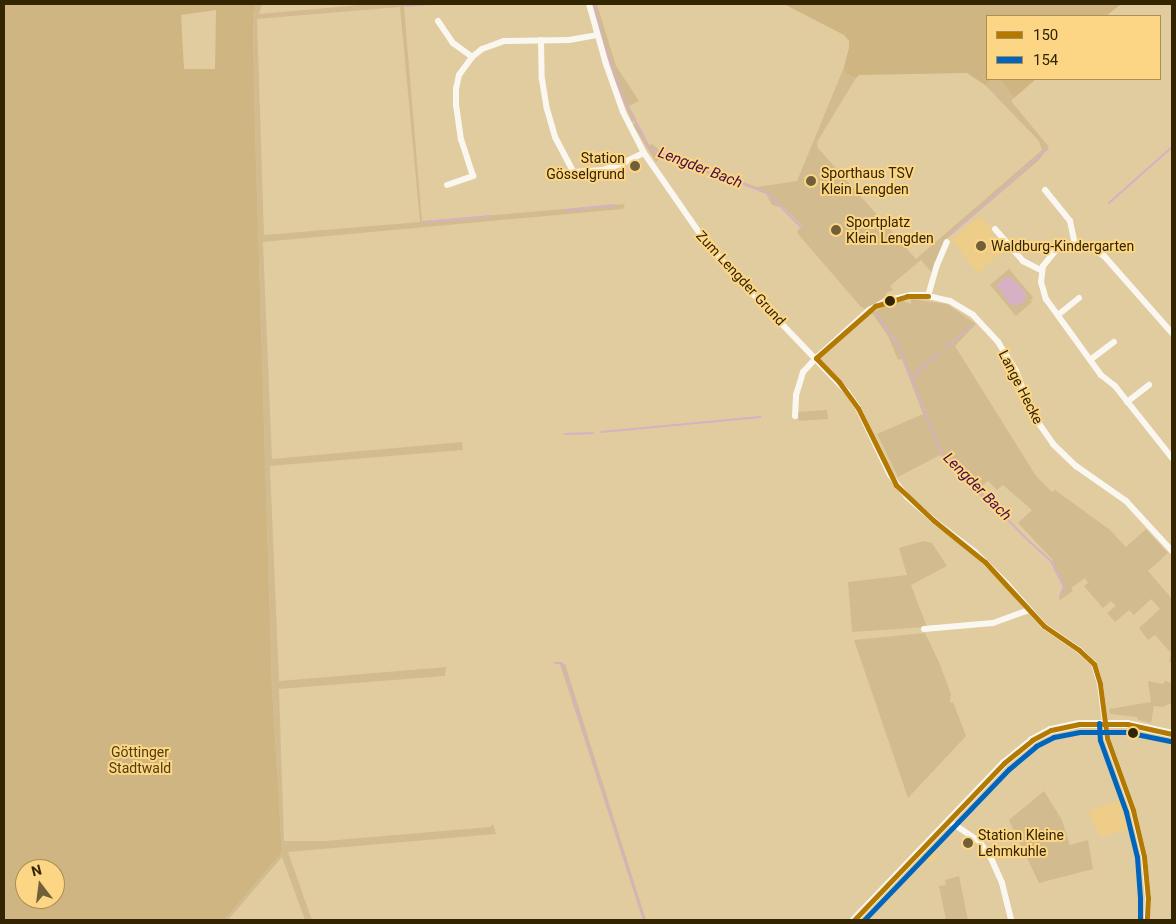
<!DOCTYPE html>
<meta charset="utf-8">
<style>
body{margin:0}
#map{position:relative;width:1176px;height:924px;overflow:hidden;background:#e1cca0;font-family:Roboto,sans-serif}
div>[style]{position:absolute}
.built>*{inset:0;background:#eecd88}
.green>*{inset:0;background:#d2bc8f}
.forest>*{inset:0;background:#ceb581}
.water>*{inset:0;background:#d6b1c5}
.stream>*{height:2px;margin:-1px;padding:0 1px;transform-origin:1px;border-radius:1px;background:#d6b1c5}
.minor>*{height:6px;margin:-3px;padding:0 3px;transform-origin:3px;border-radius:3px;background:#faf7f1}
.major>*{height:8px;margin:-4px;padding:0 4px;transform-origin:4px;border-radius:4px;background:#faf7f1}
.bus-1>*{height:5px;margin:-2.5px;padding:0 2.5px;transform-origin:2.5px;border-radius:2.5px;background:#b37901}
.bus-2>*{height:5px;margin:-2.5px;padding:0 2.5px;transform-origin:2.5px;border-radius:2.5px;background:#0065bd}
.dots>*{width:14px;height:14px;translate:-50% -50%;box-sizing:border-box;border:2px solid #fcd585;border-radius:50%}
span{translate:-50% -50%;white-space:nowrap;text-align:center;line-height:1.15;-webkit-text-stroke:4px #fcd585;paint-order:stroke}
.poi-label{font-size:14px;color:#342502}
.right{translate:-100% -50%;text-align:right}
.left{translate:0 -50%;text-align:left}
.street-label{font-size:14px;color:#342502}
.park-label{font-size:14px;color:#513d0d}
.water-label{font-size:15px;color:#450e49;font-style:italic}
.frame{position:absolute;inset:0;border:5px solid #342502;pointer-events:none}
.legend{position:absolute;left:986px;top:15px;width:175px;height:65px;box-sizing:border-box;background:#fcd585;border:1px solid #ac8f51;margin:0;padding:6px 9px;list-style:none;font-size:15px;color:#342502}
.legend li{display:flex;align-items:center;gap:10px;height:25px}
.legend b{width:25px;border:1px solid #ac8f51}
.north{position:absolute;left:15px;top:859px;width:50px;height:50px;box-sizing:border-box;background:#fcd585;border:1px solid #ac8f51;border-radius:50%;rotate:345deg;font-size:14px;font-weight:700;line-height:20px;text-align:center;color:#342502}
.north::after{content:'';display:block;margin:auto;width:18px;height:22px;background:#715f39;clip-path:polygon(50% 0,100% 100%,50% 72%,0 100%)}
</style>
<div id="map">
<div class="built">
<div style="clip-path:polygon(979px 217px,982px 218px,993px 230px,989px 233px,995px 239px,1000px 239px,1007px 247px,978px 273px,952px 240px)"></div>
<div style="clip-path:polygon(1125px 799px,1135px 827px,1100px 837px,1088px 811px)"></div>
<div style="clip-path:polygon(934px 842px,937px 858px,929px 863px,925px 859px,918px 864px,922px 865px,922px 869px,911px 866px)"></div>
</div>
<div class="green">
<div style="clip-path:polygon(evenodd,256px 4px,262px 4px,259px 14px,370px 4px,407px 4px,404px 7px,422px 221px,625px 204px,623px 209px,263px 242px,272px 459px,462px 442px,463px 450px,270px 466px,279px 681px,446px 667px,445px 676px,279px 689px,284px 841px,325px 841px,490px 827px,493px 824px,496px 834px,288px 852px,312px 920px,305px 920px,282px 857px,228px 920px,224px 920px,282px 852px,272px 689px,254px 95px,253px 17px,256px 4px,400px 7px,420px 222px,264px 235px,257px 19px,400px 7px)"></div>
<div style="clip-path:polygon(591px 4px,597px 4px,616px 66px,639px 101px,629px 106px,636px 119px,632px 122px,614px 79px)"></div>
<div style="clip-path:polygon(844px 67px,846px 74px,856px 78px,817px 142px,818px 148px,916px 259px,1042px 150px,1039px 141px,985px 85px,993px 79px,1000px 79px,1014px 98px,1011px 101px,1049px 147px,1038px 161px,944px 241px,932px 273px,921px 260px,890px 286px,893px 290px,886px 293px,887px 295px,885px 299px,866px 309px,861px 307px,798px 234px,797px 231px,802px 226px,784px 208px,772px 205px,766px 194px,747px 186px,660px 158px,656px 162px,633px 125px,637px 122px,649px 145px,652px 144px,663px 153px,757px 187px,797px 181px)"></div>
<div style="clip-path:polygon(1009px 269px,1033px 297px,1031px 300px,1032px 302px,1016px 316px,990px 285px)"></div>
<div style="clip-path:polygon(911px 299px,947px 304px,976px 324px,955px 346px,1036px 476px,1052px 492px,1055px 490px,1073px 503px,1110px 530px,1126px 547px,1146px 529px,1168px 553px,1148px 571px,1172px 599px,1172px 662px,1169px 662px,1171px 653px,1155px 635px,1148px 640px,1139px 628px,1160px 609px,1151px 599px,1134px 615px,1129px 610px,1115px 622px,1107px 613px,1116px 606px,1111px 601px,1103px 608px,1084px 586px,1088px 583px,1085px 578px,1071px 588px,1073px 591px,1060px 600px,1059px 598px,1063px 586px,1053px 568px,1055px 567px,1052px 559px,1018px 523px,1032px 510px,1003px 485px,997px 490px,988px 481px,979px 488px,988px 499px,985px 501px,940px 455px,898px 477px,877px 434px,923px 414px,902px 359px,898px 360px,888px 336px,872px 313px,887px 305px,903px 301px,911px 304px)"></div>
<div style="clip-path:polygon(827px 410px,828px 419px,799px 421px,798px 412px)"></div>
<div style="clip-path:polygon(923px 541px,932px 543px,947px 566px,911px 585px,927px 627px,852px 632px,848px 582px,907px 575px,899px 548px)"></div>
<div style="clip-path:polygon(925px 633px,939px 662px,951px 694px,950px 703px,953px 702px,966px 736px,908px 798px,854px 640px)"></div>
<div style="clip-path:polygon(560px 664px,565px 664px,646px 920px,643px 920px)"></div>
<div style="clip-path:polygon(1148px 681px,1163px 684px,1165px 681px,1172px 683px,1172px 703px,1163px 707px,1154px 706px,1151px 723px,1138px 720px,1137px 717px,1110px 714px,1109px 709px,1151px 702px)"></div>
<div style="clip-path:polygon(1044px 791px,1062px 820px,1070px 845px,1088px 840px,1093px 869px,1039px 883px,1009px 820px)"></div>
<div style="clip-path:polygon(959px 876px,968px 920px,946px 920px,939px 886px,946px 885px,945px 880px)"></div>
</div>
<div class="forest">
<div style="clip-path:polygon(evenodd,4px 4px,256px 4px,253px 17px,254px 95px,272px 689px,282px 852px,224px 920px,4px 920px,4px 4px,216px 10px,215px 69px,184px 69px,181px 15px,216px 10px,4px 4px,25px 869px,55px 869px,55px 899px,25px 899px,25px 869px)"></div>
<div style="clip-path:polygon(784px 4px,1121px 4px,1106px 16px,987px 16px,987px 79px,993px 79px,985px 85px,967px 73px,859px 75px,856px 78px,846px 74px,844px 67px,849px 48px,849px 41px,844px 35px)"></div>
<div style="clip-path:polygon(1000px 79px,1036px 79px,1014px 98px)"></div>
</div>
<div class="water">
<div style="clip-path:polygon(1005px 277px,1010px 277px,1021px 287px,1026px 294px,1025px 302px,1013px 306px,1008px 302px,997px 285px)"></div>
</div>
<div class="stream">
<div style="left:433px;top:4px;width:1px"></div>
<div style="left:594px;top:4px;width:39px;rotate:77deg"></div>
<div style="left:603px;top:42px;width:62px;rotate:70.1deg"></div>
<div style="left:624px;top:100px;width:55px;rotate:62deg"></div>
<div style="left:650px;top:149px;width:125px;rotate:20.6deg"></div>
<div style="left:767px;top:193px;width:48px;rotate:45deg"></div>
<div style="left:406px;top:6px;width:24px;rotate:-5deg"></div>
<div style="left:1109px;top:203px;width:84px;rotate:-41.6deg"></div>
<div style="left:565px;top:210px;width:50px;rotate:-5.7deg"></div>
<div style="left:426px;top:222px;width:65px;rotate:-5.3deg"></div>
<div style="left:951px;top:234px;width:128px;rotate:-41.5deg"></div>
<div style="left:876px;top:313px;width:40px;rotate:56deg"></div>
<div style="left:898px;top:346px;width:118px;rotate:68deg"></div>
<div style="left:942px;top:455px;width:125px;rotate:44.7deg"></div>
<div style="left:1031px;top:543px;width:27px;rotate:42deg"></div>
<div style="left:1051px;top:561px;width:29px;rotate:63deg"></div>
<div style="left:1064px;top:587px;width:10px;rotate:114deg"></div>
<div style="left:945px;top:348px;width:35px;rotate:-40deg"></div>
<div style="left:913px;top:380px;width:10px;rotate:-61deg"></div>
<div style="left:918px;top:371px;width:28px;rotate:-41deg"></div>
<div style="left:601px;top:432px;width:160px;rotate:-5.4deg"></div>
<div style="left:565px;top:434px;width:28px;rotate:-2deg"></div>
<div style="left:555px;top:663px;width:7px"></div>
<div style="left:562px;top:663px;width:270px;rotate:72.3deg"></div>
</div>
<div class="minor">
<div style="left:589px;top:4px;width:62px;rotate:74.2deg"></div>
<div style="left:606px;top:64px;width:51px;rotate:70.5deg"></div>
<div style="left:623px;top:112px;width:46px;rotate:62.9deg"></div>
<div style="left:644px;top:153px;width:98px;rotate:55.3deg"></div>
<div style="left:700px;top:234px;width:50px;rotate:49.9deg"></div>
<div style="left:732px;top:272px;width:166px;rotate:46.2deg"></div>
<div style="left:847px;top:392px;width:19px;rotate:55deg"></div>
<div style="left:858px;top:408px;width:74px;rotate:64.5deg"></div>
<div style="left:890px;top:475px;width:28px;rotate:52deg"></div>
<div style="left:907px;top:497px;width:35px;rotate:41deg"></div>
<div style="left:933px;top:520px;width:53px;rotate:37.3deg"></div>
<div style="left:975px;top:552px;width:45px;rotate:45deg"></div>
<div style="left:1007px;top:584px;width:56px;rotate:48.6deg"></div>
<div style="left:1044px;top:626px;width:42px;rotate:34.4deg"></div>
<div style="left:1079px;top:650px;width:21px;rotate:43deg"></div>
<div style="left:1094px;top:664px;width:21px;rotate:73deg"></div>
<div style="left:1100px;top:684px;width:54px;rotate:82.6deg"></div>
<div style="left:1107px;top:738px;width:77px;rotate:70.1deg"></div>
<div style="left:1133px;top:810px;width:47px;rotate:76.6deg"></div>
<div style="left:1144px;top:856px;width:42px;rotate:84.6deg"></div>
<div style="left:1148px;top:898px;width:22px;rotate:93deg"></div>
<div style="left:438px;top:21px;width:27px;rotate:56deg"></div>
<div style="left:453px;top:43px;width:24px;rotate:36deg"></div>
<div style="left:541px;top:40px;width:39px;rotate:89deg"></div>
<div style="left:542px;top:79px;width:30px;rotate:81deg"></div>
<div style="left:547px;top:109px;width:29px;rotate:74deg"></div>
<div style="left:555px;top:137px;width:41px;rotate:62.2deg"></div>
<div style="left:550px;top:174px;width:52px;rotate:-4.4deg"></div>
<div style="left:602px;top:170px;width:20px;rotate:-18deg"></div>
<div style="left:621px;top:164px;width:25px;rotate:-26deg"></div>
<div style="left:447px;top:185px;width:28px;rotate:-19deg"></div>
<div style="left:473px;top:176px;width:38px;rotate:-108deg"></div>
<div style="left:461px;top:140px;width:34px;rotate:-98deg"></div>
<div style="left:456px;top:106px;width:17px;rotate:-90deg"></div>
<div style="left:456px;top:89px;width:14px;rotate:-78deg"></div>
<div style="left:459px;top:75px;width:22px;rotate:-54deg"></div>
<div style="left:472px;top:57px;width:13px;rotate:-39deg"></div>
<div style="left:482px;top:49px;width:23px;rotate:-20deg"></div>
<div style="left:504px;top:41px;width:65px;rotate:-0.9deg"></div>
<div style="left:569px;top:40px;width:28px;rotate:-10deg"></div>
<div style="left:1045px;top:190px;width:40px;rotate:51deg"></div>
<div style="left:1070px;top:221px;width:24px;rotate:78deg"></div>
<div style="left:995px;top:229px;width:43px;rotate:48.8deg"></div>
<div style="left:1023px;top:261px;width:20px;rotate:27deg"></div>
<div style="left:928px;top:296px;width:32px;rotate:-74deg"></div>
<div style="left:937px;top:265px;width:25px;rotate:-67deg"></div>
<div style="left:1058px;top:315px;width:27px;rotate:-39deg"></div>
<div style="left:1172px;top:333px;width:103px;rotate:-131.4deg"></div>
<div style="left:1104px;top:256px;width:14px;rotate:-146deg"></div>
<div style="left:1092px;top:248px;width:13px;rotate:-162deg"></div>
<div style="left:1080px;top:244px;width:11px;rotate:175deg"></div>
<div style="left:1069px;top:245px;width:14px;rotate:159deg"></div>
<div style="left:1056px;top:250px;width:21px;rotate:129deg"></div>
<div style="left:1043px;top:266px;width:16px;rotate:97deg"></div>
<div style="left:1041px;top:282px;width:18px;rotate:74deg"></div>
<div style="left:1046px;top:299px;width:94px;rotate:54.1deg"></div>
<div style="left:1101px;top:375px;width:18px;rotate:38deg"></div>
<div style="left:1115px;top:386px;width:92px;rotate:51.6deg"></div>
<div style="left:1090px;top:360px;width:30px;rotate:-37deg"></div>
<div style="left:1127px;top:402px;width:28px;rotate:-38deg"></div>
<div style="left:795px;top:416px;width:21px;rotate:-87deg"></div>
<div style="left:796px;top:395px;width:24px;rotate:-73deg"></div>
<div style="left:803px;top:372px;width:19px;rotate:-47deg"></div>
<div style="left:816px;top:358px;width:72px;rotate:-42.2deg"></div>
<div style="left:869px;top:310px;width:18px;rotate:-29deg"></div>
<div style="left:885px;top:301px;width:27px;rotate:-13deg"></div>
<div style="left:911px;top:295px;width:13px"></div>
<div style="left:924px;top:295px;width:27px;rotate:13deg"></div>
<div style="left:950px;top:301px;width:27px;rotate:31deg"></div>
<div style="left:973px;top:315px;width:37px;rotate:47deg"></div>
<div style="left:998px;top:342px;width:34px;rotate:58deg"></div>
<div style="left:1016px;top:371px;width:47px;rotate:68.9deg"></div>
<div style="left:1033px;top:415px;width:35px;rotate:55deg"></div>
<div style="left:1053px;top:444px;width:32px;rotate:44deg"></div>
<div style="left:1076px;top:466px;width:61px;rotate:35deg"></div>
<div style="left:1126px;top:501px;width:68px;rotate:47.4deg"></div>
<div style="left:924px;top:629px;width:69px;rotate:-5deg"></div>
<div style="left:993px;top:623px;width:37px;rotate:-20deg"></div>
<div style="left:949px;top:821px;width:36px;rotate:34deg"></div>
<div style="left:979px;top:841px;width:21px;rotate:55deg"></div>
<div style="left:991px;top:858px;width:27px;rotate:66deg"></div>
<div style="left:1002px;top:883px;width:37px;rotate:76deg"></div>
</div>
<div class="major">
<div style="left:854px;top:920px;width:217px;rotate:-46.3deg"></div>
<div style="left:1004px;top:763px;width:36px;rotate:-39deg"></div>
<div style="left:1032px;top:740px;width:21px;rotate:-28deg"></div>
<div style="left:1051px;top:730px;width:29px;rotate:-12deg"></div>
<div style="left:1079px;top:724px;width:48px"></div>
<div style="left:1127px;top:724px;width:46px;rotate:12.5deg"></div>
</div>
<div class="bus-1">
<div style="left:816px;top:358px;width:33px;rotate:46deg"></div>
<div style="left:839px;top:382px;width:32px;rotate:54deg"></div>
<div style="left:858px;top:408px;width:86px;rotate:63.7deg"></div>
<div style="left:896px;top:485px;width:51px;rotate:43.4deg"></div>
<div style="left:933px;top:520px;width:67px;rotate:38.9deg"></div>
<div style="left:985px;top:562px;width:87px;rotate:47.3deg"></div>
<div style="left:1044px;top:626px;width:42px;rotate:34.4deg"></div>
<div style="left:1079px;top:650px;width:21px;rotate:43deg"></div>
<div style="left:1094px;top:664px;width:21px;rotate:73deg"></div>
<div style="left:1100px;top:684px;width:54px;rotate:82.6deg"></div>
<div style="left:1107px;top:738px;width:77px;rotate:70.1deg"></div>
<div style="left:1133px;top:810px;width:47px;rotate:76.6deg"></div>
<div style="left:1144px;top:856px;width:42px;rotate:84.6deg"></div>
<div style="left:1148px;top:898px;width:22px;rotate:93deg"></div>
<div style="left:816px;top:358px;width:79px;rotate:-41.4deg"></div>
<div style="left:875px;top:306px;width:34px;rotate:-17deg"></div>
<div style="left:907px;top:296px;width:21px"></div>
<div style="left:854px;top:920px;width:217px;rotate:-46.3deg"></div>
<div style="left:1004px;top:763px;width:36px;rotate:-39deg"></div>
<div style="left:1032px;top:740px;width:21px;rotate:-28deg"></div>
<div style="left:1051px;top:730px;width:29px;rotate:-12deg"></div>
<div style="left:1079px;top:724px;width:48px"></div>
<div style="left:1127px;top:724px;width:46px;rotate:12.5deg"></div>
</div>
<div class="bus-2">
<div style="left:1099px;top:723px;width:17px;rotate:87deg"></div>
<div style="left:1100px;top:740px;width:77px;rotate:70.1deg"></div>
<div style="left:1126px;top:812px;width:46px;rotate:76.3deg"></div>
<div style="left:1137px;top:857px;width:41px;rotate:85.8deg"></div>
<div style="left:1140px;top:898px;width:22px;rotate:90deg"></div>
<div style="left:864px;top:920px;width:209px;rotate:-46.2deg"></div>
<div style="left:1009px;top:769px;width:35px;rotate:-40deg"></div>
<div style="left:1036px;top:746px;width:20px;rotate:-27deg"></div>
<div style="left:1054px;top:737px;width:26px;rotate:-11deg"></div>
<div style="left:1080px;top:732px;width:46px"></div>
<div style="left:1126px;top:732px;width:45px;rotate:11.6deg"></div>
</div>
<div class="dots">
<div style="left:635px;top:166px;background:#715f39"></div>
<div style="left:811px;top:181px;background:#715f39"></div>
<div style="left:836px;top:230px;background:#715f39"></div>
<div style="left:981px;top:246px;background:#715f39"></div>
<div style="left:890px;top:301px;background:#342502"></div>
<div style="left:1133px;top:733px;background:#342502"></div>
<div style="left:968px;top:843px;background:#715f39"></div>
</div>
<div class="poi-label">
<span class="right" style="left:625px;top:166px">Station<br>Gösselgrund</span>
<span class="left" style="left:821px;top:181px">Sporthaus TSV<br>Klein Lengden</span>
<span class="left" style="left:846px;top:230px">Sportplatz<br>Klein Lengden</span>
<span class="left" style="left:991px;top:246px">Waldburg-Kindergarten</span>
<span class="left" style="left:978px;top:843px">Station Kleine<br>Lehmkuhle</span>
</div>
<div class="street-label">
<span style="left:741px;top:278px;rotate:47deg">Zum Lengder Grund</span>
<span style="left:1021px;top:387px;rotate:63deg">Lange Hecke</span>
</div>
<div class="park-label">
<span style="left:140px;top:760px">Göttinger<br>Stadtwald</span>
</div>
<div class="water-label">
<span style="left:700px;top:168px;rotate:21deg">Lengder Bach</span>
<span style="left:977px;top:487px;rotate:45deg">Lengder Bach</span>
</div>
<div class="frame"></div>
<ul class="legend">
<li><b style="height:6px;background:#b37901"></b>150</li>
<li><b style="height:6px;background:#0065bd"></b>154</li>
</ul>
<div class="north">N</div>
</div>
